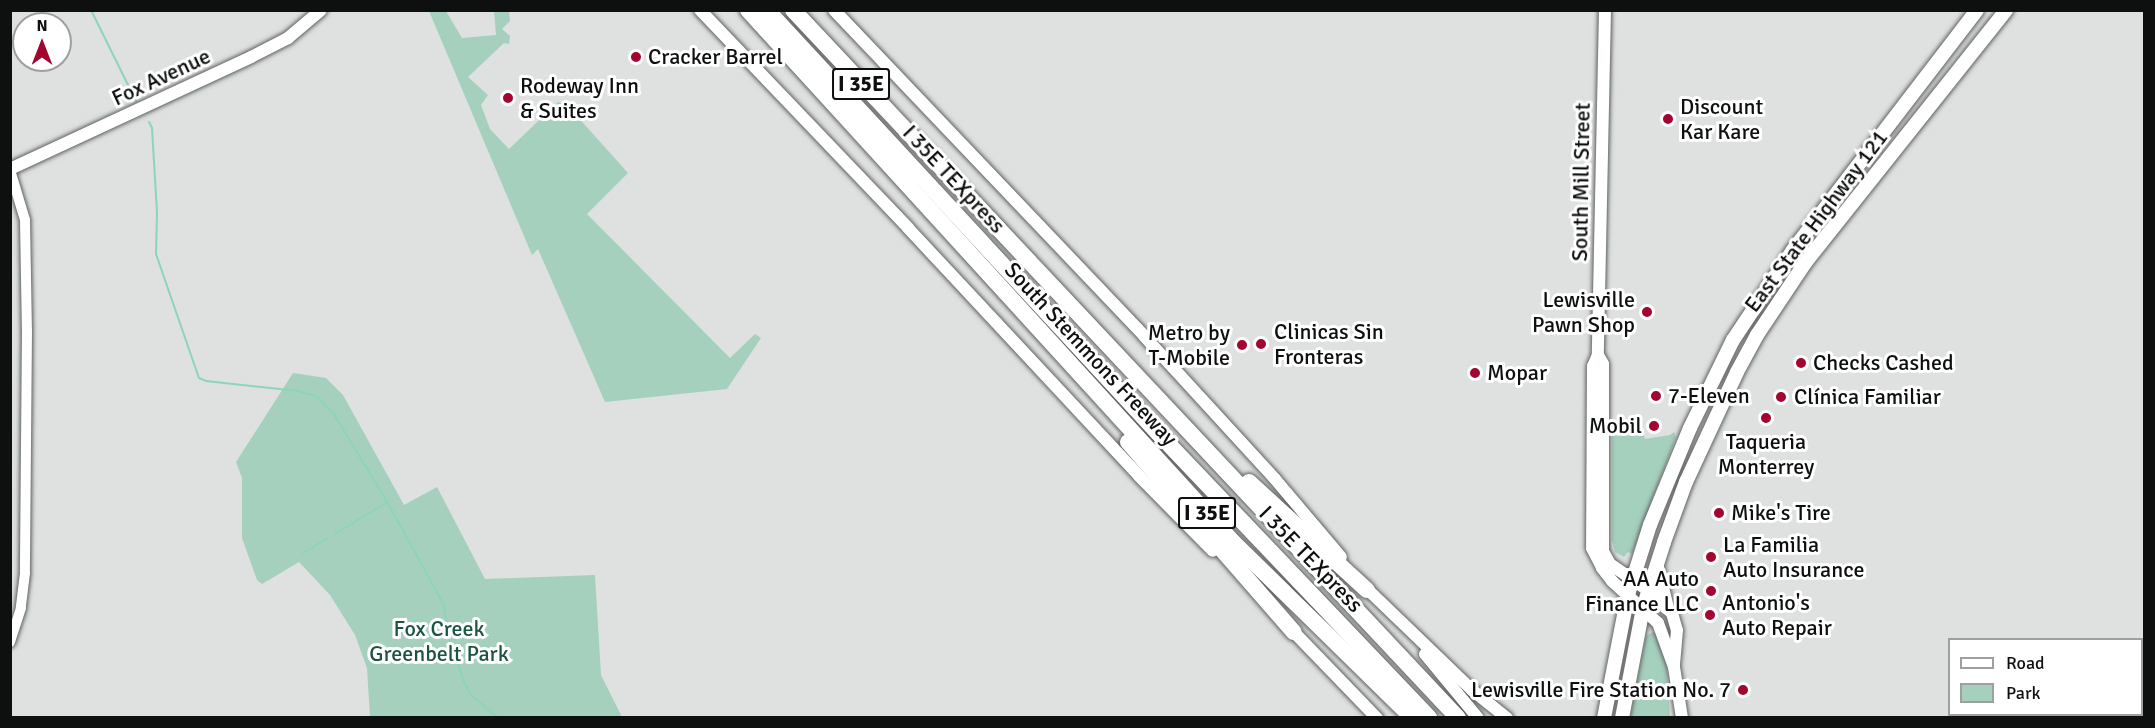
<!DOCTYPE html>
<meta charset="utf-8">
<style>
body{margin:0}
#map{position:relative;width:2155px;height:728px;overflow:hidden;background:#dee1df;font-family:Signika,sans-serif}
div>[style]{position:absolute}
.green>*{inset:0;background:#a5d0be}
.stream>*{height:2px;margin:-1px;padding:0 1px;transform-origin:1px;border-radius:1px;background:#8dd5b8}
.roads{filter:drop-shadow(0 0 2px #5f6260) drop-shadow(0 0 2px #5f6260)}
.tertiary>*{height:10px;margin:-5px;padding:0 5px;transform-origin:5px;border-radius:5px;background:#fff}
.secondary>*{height:12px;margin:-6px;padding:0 6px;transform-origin:6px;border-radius:6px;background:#fff}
.primary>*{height:14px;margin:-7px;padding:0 7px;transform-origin:7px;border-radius:7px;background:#fff}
.motorway>*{height:16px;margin:-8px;padding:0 8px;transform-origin:8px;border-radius:8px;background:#fff}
.dots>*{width:16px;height:16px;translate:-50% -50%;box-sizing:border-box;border:3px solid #fff;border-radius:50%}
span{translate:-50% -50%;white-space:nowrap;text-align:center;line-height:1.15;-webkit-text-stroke:6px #fff;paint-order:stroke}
.shield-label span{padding:2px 4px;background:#fff;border:2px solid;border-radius:4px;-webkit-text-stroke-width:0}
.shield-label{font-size:21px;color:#0e0f0f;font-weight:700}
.poi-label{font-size:22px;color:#0e0f0f}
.left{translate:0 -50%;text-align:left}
.right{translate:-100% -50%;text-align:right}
.street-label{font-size:22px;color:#0e0f0f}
.park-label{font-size:22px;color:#1b5441}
.frame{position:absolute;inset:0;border:12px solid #0e0f0f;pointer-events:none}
.legend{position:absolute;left:1948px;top:638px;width:195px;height:78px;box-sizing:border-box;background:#fff;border:2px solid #9f9f9f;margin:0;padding:8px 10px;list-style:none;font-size:18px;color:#0e0f0f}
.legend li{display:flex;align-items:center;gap:12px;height:30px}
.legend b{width:30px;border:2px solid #9f9f9f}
.north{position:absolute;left:12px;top:12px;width:60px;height:60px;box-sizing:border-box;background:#fff;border:2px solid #9f9f9f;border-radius:50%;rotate:0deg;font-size:16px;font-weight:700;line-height:24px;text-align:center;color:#0e0f0f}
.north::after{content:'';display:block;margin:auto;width:21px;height:27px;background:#a30430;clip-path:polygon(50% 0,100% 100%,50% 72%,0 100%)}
</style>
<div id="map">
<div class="green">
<div style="clip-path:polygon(429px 11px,446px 11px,462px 38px,496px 35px,494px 11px,509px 11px,510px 21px,502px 29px,510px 36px,509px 44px,504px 43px,468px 77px,488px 95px,481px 105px,490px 129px,509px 149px,558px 102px,567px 105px,628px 173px,587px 214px,730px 358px,755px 334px,761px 338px,727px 389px,605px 402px,538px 249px,532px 255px)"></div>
<div style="clip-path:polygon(293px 373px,326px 378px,343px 395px,404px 505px,437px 487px,485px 579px,595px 575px,601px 675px,622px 717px,370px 717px,367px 668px,355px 635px,330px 595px,299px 562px,262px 584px,257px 580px,242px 538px,242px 478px,236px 462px)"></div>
<div style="clip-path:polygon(1641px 426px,1645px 439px,1670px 435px,1674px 432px,1676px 437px,1632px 554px,1628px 552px,1624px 557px,1615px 552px,1612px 540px,1612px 431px,1614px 427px)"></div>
<div style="clip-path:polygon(1653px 632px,1658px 634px,1666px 655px,1670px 717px,1630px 718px,1646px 636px)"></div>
</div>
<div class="stream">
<div style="left:91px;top:10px;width:102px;rotate:63.7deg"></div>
<div style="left:149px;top:122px;width:7px;rotate:63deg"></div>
<div style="left:152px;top:128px;width:85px;rotate:86.6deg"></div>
<div style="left:157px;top:213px;width:41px;rotate:91.4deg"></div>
<div style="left:156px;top:254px;width:131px;rotate:70.9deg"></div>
<div style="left:199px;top:378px;width:8px;rotate:23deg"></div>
<div style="left:206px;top:381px;width:93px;rotate:6.2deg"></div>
<div style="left:298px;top:391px;width:21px;rotate:17deg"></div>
<div style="left:318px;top:397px;width:25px;rotate:48deg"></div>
<div style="left:335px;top:416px;width:98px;rotate:58.7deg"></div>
<div style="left:386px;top:500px;width:120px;rotate:61.1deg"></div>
<div style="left:444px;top:605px;width:36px;rotate:81deg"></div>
<div style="left:450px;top:641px;width:43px;rotate:71.1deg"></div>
<div style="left:464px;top:682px;width:15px;rotate:62deg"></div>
<div style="left:471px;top:695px;width:35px;rotate:40deg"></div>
<div style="left:335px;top:534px;width:60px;rotate:-31.3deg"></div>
<div style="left:303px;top:553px;width:29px;rotate:-31deg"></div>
</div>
<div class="roads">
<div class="tertiary">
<div style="left:10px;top:170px;width:52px;rotate:73.3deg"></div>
<div style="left:25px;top:220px;width:110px;rotate:89deg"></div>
<div style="left:27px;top:330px;width:243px;rotate:90.5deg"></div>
<div style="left:25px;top:573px;width:35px;rotate:97deg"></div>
<div style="left:21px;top:608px;width:36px;rotate:108deg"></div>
</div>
<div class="secondary">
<div style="left:700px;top:10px;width:301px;rotate:46.3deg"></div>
<div style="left:908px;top:228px;width:339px;rotate:47deg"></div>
<div style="left:1139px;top:476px;width:105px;rotate:45.4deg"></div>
<div style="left:834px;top:10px;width:450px;rotate:46.4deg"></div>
<div style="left:1144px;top:336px;width:194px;rotate:47.5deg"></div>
<div style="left:1275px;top:479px;width:102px;rotate:49.8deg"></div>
<div style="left:1605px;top:10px;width:345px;rotate:91.2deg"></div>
<div style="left:1598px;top:355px;width:12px;rotate:114deg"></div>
<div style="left:1593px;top:366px;width:182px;rotate:90.3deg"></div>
<div style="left:1592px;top:548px;width:22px;rotate:63deg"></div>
<div style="left:1602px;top:568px;width:16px;rotate:52deg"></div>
<div style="left:1612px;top:581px;width:62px;rotate:42.4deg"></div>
<div style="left:1658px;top:623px;width:47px;rotate:70deg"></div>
<div style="left:1674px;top:667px;width:52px;rotate:81.1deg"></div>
<div style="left:10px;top:169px;width:266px;rotate:-24.9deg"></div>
<div style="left:251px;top:57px;width:42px;rotate:-27.2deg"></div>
<div style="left:288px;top:38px;width:43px;rotate:-40.3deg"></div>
<div style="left:1598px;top:355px;width:10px;rotate:61deg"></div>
<div style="left:1603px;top:364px;width:187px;rotate:90deg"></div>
<div style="left:1603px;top:551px;width:15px;rotate:62deg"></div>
<div style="left:1610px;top:564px;width:47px;rotate:34.7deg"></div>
<div style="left:1649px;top:591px;width:32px;rotate:44deg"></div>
<div style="left:1672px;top:613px;width:18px;rotate:74deg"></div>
<div style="left:1677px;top:630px;width:34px;rotate:95deg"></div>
<div style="left:1363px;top:585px;width:151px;rotate:43.9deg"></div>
<div style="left:1472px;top:690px;width:45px;rotate:38.7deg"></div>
<div style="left:1289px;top:627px;width:127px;rotate:46deg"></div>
<div style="left:1425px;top:654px;width:83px;rotate:50.4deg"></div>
</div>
<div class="primary">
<div style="left:1657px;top:567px;width:42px;rotate:76.3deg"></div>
<div style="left:1604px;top:718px;width:125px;rotate:-79deg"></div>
<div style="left:1628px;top:595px;width:73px;rotate:-72.6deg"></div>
<div style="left:1650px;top:525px;width:105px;rotate:-67.6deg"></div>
<div style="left:1690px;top:428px;width:98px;rotate:-64deg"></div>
<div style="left:1733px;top:340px;width:108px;rotate:-56.3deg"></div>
<div style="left:1793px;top:250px;width:302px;rotate:-52.5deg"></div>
<div style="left:1622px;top:718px;width:112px;rotate:-79.2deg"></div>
<div style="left:1643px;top:608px;width:69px;rotate:-72.3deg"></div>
<div style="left:1664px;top:542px;width:64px;rotate:-69.9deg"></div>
<div style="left:1686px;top:482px;width:121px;rotate:-65.1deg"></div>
<div style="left:1737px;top:372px;width:42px;rotate:-61.6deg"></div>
<div style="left:1757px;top:335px;width:87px;rotate:-56.3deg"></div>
<div style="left:1805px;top:263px;width:323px;rotate:-51.5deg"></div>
</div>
<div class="motorway">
<div style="left:748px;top:10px;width:721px;rotate:47.64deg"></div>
<div style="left:1234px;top:543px;width:250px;rotate:44.4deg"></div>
<div style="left:767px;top:10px;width:576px;rotate:47.25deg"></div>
<div style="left:1158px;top:433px;width:393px;rotate:46.4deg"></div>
<div style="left:793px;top:10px;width:971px;rotate:46.79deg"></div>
<div style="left:1128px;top:442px;width:252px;rotate:48.9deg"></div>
<div style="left:1249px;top:482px;width:160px;rotate:42.5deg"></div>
</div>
</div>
<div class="dots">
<div style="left:636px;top:57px;background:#a30430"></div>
<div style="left:508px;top:98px;background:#a30430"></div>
<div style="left:1668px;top:119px;background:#a30430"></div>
<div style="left:1647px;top:312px;background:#a30430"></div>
<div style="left:1261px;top:344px;background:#a30430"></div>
<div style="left:1242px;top:345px;background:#a30430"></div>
<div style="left:1801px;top:363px;background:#a30430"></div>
<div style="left:1475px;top:373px;background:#a30430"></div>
<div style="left:1656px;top:396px;background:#a30430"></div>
<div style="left:1781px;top:397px;background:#a30430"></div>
<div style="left:1766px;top:418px;background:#a30430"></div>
<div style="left:1654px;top:426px;background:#a30430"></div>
<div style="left:1719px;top:513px;background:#a30430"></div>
<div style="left:1711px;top:557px;background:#a30430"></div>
<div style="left:1711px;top:591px;background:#a30430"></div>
<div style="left:1710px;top:615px;background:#a30430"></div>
<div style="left:1743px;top:690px;background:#a30430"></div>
</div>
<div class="shield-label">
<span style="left:861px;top:84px">I 35E</span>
<span style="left:1207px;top:513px">I 35E</span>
</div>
<div class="poi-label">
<span class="left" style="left:648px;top:57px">Cracker Barrel</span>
<span class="left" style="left:520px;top:98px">Rodeway Inn<br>&amp; Suites</span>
<span class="left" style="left:1680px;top:119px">Discount<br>Kar Kare</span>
<span class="right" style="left:1635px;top:312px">Lewisville<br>Pawn Shop</span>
<span class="left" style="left:1274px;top:344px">Clinicas Sin<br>Fronteras</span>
<span class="right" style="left:1230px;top:345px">Metro by<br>T-Mobile</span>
<span class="left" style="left:1813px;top:363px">Checks Cashed</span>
<span class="left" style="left:1487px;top:373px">Mopar</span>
<span class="left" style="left:1668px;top:396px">7-Eleven</span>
<span class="left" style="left:1794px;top:397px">Clínica Familiar</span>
<span class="right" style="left:1642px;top:426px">Mobil</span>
<span style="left:1766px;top:454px">Taqueria<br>Monterrey</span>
<span class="left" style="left:1731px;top:513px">Mike's Tire</span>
<span class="left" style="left:1723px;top:557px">La Familia<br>Auto Insurance</span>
<span class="right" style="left:1699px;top:591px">AA Auto<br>Finance LLC</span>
<span class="left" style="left:1722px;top:615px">Antonio's<br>Auto Repair</span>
<span class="right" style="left:1731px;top:690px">Lewisville Fire Station No. 7</span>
</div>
<div class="street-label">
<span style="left:161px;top:77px;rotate:-25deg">Fox Avenue</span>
<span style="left:954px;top:179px;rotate:47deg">I 35E TEXpress</span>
<span style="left:1581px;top:182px;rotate:-89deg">South Mill Street</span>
<span style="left:1816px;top:221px;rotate:-53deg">East State Highway 121</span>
<span style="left:1091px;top:354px;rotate:47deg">South Stemmons Freeway</span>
<span style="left:1311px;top:559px;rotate:46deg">I 35E TEXpress</span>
</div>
<div class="park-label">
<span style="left:439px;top:641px">Fox Creek<br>Greenbelt Park</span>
</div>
<div class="frame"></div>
<ul class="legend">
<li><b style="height:8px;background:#fff"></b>Road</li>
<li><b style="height:16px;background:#a5d0be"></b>Park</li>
</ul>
<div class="north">N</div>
</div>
